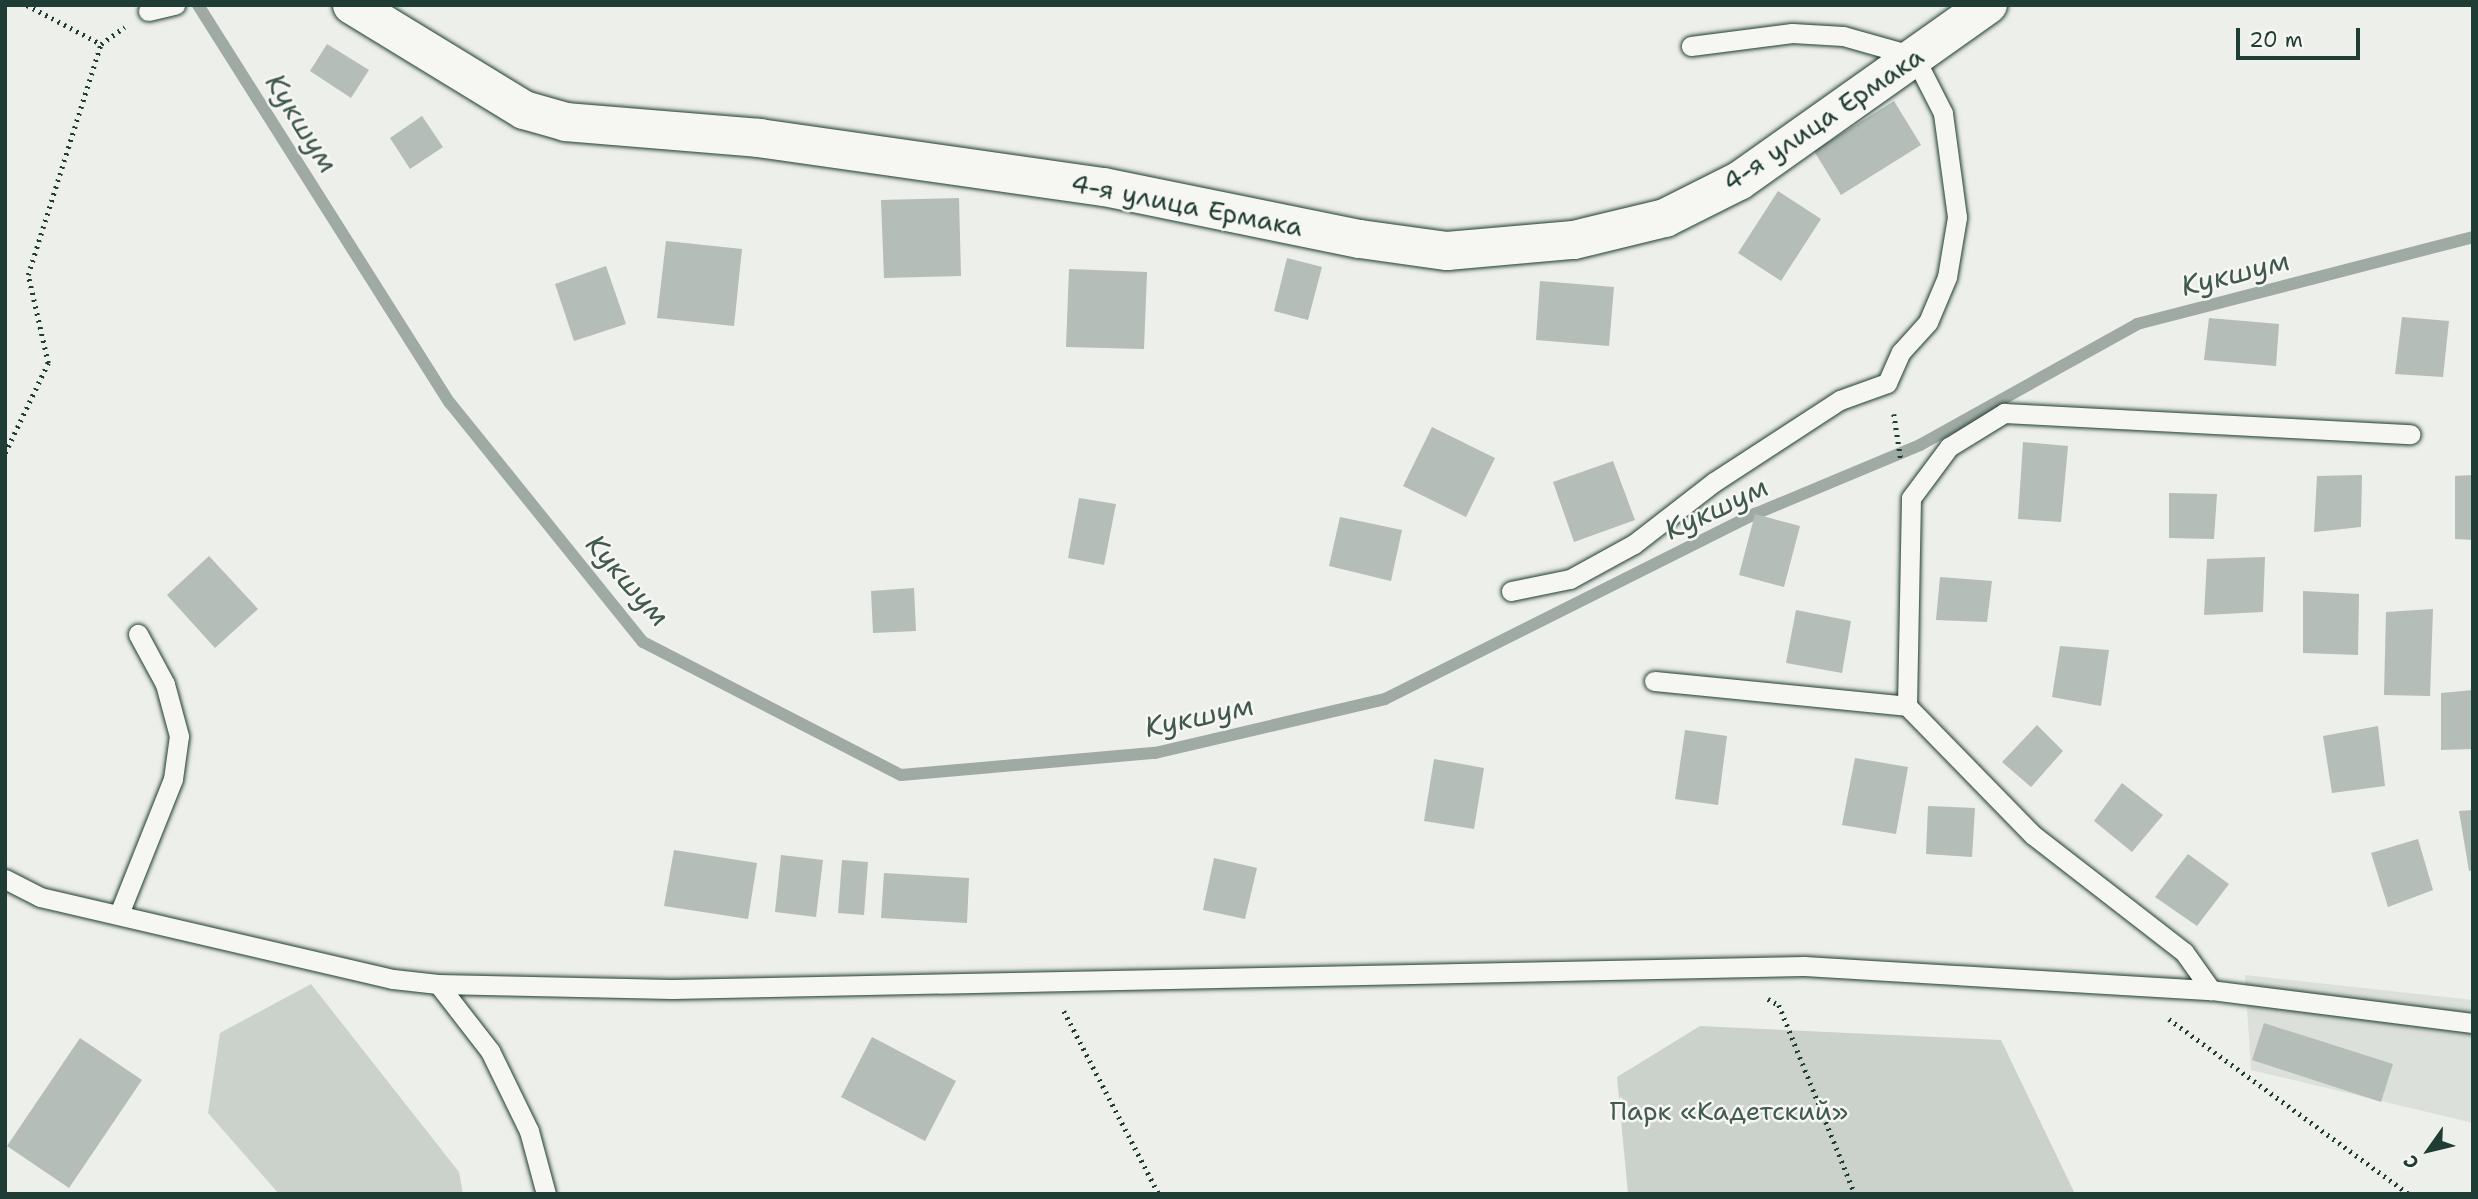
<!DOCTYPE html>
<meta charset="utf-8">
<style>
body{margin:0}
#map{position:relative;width:2478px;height:1199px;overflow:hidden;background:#edefea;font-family:"Shantell Sans",sans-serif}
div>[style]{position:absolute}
.built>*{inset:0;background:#dce0db}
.green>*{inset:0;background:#cbd2cc}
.stream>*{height:12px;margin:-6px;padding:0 6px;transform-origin:6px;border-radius:6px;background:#9faaa4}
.building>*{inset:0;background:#b4bdb8}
.path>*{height:4.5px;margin-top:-2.25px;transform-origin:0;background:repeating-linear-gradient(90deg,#1f3d34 0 2px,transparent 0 7px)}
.roads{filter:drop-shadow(0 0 2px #1f3d34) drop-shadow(0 0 2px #1f3d34)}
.service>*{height:19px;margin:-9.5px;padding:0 9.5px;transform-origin:9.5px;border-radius:9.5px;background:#f6f6f2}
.minor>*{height:38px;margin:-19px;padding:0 19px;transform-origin:19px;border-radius:19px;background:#f6f6f2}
span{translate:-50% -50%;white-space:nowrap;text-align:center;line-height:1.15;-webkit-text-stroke:5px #f6f6f2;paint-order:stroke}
.street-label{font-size:26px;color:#1f3d34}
.park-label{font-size:26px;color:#415b52}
.water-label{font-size:28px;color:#3f5850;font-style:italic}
.frame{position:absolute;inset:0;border:7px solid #1f3d34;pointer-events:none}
.north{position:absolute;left:2394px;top:1115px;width:70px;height:70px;-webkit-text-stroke:5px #f6f6f2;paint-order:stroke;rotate:236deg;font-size:19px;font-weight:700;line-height:28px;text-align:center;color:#1f3d34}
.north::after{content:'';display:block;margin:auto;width:24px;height:32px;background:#1f3d34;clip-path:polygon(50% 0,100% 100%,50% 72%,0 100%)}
.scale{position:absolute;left:2236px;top:28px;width:124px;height:32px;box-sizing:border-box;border:4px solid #1f3d34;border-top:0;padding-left:9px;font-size:21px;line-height:24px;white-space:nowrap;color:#1f3d34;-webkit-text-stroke:5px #f6f6f2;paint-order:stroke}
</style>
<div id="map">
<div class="built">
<div style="clip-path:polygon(2245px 975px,2473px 1000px,2473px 1123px,2251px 1070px)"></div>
</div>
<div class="green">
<div style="clip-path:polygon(311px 984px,459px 1172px,463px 1194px,279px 1194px,208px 1113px,220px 1033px)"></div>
<div style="clip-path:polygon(1700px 1026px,2001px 1040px,2075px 1194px,1628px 1194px,1617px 1077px)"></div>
</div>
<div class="stream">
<div style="left:198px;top:5px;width:471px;rotate:57.7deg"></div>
<div style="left:450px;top:403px;width:307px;rotate:51.1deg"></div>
<div style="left:643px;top:642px;width:290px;rotate:27.3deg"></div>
<div style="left:901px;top:775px;width:255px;rotate:-5deg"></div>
<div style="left:1155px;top:753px;width:236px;rotate:-13.2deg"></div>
<div style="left:1385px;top:699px;width:414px;rotate:-26.6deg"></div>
<div style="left:1755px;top:514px;width:179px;rotate:-22.7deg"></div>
<div style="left:1920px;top:445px;width:248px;rotate:-29.1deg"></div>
<div style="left:2137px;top:324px;width:347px;rotate:-14.5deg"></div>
</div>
<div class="building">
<div style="clip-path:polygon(327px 44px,369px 70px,351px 98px,310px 71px)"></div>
<div style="clip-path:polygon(1894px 101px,1921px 145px,1841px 195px,1814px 151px)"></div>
<div style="clip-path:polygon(422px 116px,443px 147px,410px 169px,390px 138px)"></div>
<div style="clip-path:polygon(1778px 191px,1821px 219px,1781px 281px,1738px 253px)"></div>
<div style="clip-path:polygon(959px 198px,961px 276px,884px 278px,881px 200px)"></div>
<div style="clip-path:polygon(666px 241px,742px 249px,734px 326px,657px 318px)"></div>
<div style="clip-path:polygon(1287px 258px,1322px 267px,1308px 320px,1274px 311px)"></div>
<div style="clip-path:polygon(606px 266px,626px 324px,574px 341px,555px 284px)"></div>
<div style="clip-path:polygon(1069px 269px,1147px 272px,1144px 349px,1066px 347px)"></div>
<div style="clip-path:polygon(1540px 281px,1614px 287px,1609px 346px,1536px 340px)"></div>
<div style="clip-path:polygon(2402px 317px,2449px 321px,2443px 377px,2395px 374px)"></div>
<div style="clip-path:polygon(2209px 318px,2279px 324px,2276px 366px,2204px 360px)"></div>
<div style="clip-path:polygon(1432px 427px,1495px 458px,1466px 517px,1403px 486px)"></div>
<div style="clip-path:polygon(2023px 442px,2068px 446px,2061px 522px,2018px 519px)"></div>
<div style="clip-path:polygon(1613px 461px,1635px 520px,1574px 542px,1553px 482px)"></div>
<div style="clip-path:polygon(2362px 475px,2361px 527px,2314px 532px,2317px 476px)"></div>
<div style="clip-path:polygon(2473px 475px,2473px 540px,2455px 539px,2455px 476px)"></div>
<div style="clip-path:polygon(2169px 493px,2217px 494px,2214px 539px,2169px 538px)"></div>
<div style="clip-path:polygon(1079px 498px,1116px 504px,1104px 565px,1068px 558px)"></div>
<div style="clip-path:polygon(1755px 514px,1800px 526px,1784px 587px,1739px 575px)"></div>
<div style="clip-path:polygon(1340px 517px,1402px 530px,1391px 581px,1329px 566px)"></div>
<div style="clip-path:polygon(209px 556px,258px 609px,215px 648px,167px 595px)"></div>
<div style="clip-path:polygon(2265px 557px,2263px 612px,2204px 615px,2207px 559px)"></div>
<div style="clip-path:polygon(1940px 577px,1992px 581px,1987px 622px,1936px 620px)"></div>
<div style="clip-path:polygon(914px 588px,916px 631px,873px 633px,871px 591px)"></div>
<div style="clip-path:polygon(2303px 591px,2359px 594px,2358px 655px,2303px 653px)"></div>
<div style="clip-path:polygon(2433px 609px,2430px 696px,2384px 695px,2386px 612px)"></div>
<div style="clip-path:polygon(1796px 610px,1851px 621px,1842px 673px,1786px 663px)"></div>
<div style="clip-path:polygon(2060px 646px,2109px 650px,2101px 706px,2052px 697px)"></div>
<div style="clip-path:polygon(2473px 690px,2473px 749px,2441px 750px,2441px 693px)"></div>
<div style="clip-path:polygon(2037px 725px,2063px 751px,2031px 787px,2002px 762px)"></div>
<div style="clip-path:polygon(2378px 726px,2385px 786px,2332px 793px,2323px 736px)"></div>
<div style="clip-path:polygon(1685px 730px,1727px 736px,1718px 805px,1675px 799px)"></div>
<div style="clip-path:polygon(1855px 758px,1908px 767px,1896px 834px,1842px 825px)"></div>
<div style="clip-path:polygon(1434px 759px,1484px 768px,1474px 829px,1424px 821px)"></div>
<div style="clip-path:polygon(2122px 783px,2163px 815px,2132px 852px,2094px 821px)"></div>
<div style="clip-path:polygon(1928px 806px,1975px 808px,1972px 857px,1926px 854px)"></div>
<div style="clip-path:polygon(2473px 810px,2473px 870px,2469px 871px,2459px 811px)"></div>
<div style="clip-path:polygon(2418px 839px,2433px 890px,2388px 907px,2371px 853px)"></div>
<div style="clip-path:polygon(674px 850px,757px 863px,748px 919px,664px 906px)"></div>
<div style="clip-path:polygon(2188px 854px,2229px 884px,2197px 926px,2155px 897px)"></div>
<div style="clip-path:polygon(781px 855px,823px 860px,816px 917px,775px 912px)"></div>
<div style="clip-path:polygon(1214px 858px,1257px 868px,1245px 919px,1203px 910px)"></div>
<div style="clip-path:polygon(842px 860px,868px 862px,864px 915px,838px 913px)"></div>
<div style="clip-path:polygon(884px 873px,969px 878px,967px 923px,881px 918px)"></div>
<div style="clip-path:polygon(2264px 1023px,2393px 1064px,2381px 1102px,2252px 1060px)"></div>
<div style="clip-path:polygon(872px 1037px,956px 1081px,925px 1141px,841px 1097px)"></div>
<div style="clip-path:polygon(80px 1038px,142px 1080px,69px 1188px,7px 1146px)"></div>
</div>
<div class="path">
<div style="left:27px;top:5px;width:84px;rotate:27.8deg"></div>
<div style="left:1894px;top:414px;width:47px;rotate:81.3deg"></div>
<div style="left:5px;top:453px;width:100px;rotate:-64.5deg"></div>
<div style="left:48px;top:363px;width:90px;rotate:-102.8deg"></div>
<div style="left:28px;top:275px;width:242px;rotate:-72.5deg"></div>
<div style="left:101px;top:44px;width:29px;rotate:-36deg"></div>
<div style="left:1768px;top:999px;width:13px;rotate:29deg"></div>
<div style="left:1779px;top:1005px;width:204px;rotate:68.1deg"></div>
<div style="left:1064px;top:1011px;width:206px;rotate:62.6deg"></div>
<div style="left:2169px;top:1019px;width:297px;rotate:36.1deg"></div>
</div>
<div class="roads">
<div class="service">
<div style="left:148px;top:11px;width:28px;rotate:-13deg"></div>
<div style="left:1511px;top:591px;width:60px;rotate:-11.5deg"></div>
<div style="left:1570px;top:579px;width:73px;rotate:-28.7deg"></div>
<div style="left:1634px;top:544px;width:101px;rotate:-37.8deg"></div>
<div style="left:1714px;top:482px;width:150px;rotate:-33.1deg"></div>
<div style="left:1840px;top:400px;width:50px;rotate:-19.9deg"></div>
<div style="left:1887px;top:383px;width:34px;rotate:-66deg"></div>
<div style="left:1901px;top:352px;width:40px;rotate:-48deg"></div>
<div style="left:1928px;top:322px;width:49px;rotate:-67.1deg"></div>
<div style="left:1947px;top:277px;width:61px;rotate:-80.5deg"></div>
<div style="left:1957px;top:217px;width:105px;rotate:-97.7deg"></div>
<div style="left:1943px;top:113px;width:64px;rotate:-117deg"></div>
<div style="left:1914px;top:56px;width:74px;rotate:-164.3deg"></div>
<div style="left:1843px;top:36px;width:51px;rotate:-176.6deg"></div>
<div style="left:1792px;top:33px;width:102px;rotate:172.7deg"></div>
<div style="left:1654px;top:681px;width:254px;rotate:5.6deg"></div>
<div style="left:1907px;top:706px;width:180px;rotate:45.7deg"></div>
<div style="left:2033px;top:835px;width:191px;rotate:37.8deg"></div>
<div style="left:2184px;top:952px;width:47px;rotate:54.6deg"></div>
<div style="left:2211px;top:990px;width:264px;rotate:7.2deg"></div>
<div style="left:1907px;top:706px;width:208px;rotate:-88.9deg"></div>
<div style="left:1911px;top:498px;width:64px;rotate:-53.3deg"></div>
<div style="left:1949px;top:447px;width:65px;rotate:-31.7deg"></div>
<div style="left:2004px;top:413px;width:407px;rotate:3deg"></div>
<div style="left:5px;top:879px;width:39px;rotate:27deg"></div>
<div style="left:40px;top:897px;width:362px;rotate:13.1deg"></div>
<div style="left:393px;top:979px;width:45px;rotate:6.3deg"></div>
<div style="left:438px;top:984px;width:234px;rotate:1.2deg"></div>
<div style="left:672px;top:989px;width:1132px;rotate:-1.16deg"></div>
<div style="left:1804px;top:966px;width:408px;rotate:3.4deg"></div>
<div style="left:119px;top:914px;width:145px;rotate:-68.2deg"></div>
<div style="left:173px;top:779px;width:43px;rotate:-82.1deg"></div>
<div style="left:179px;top:736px;width:54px;rotate:-105.1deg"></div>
<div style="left:165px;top:684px;width:57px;rotate:-118.4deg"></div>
<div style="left:438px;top:984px;width:85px;rotate:52.2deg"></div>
<div style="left:490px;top:1051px;width:89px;rotate:64deg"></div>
<div style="left:529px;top:1131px;width:65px;rotate:74.9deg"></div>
</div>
<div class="minor">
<div style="left:352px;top:5px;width:202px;rotate:31.4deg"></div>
<div style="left:524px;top:110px;width:44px;rotate:15.9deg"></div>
<div style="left:566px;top:122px;width:194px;rotate:4.7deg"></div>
<div style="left:759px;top:138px;width:348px;rotate:8.1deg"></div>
<div style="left:1104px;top:187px;width:261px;rotate:11.5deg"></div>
<div style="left:1360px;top:239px;width:88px;rotate:7.9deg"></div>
<div style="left:1447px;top:251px;width:127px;rotate:-5deg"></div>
<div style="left:1574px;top:240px;width:94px;rotate:-13.6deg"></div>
<div style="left:1665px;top:218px;width:83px;rotate:-26.6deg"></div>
<div style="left:1739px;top:181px;width:305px;rotate:-35.3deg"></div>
</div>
</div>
<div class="street-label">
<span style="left:1823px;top:119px;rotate:-34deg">4-я улица Ермака</span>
<span style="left:1187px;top:205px;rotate:11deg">4-я улица Ермака</span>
</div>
<div class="park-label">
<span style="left:1729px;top:1111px">Парк «Кадетский»</span>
</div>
<div class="water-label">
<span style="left:302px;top:123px;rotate:58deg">Кукшум</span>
<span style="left:2235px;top:273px;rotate:-14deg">Кукшум</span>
<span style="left:1716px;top:508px;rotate:-25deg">Кукшум</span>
<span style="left:628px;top:580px;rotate:49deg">Кукшум</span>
<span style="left:1199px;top:716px;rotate:-12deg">Кукшум</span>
</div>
<div class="frame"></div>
<div class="north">С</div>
<div class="scale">20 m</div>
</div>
